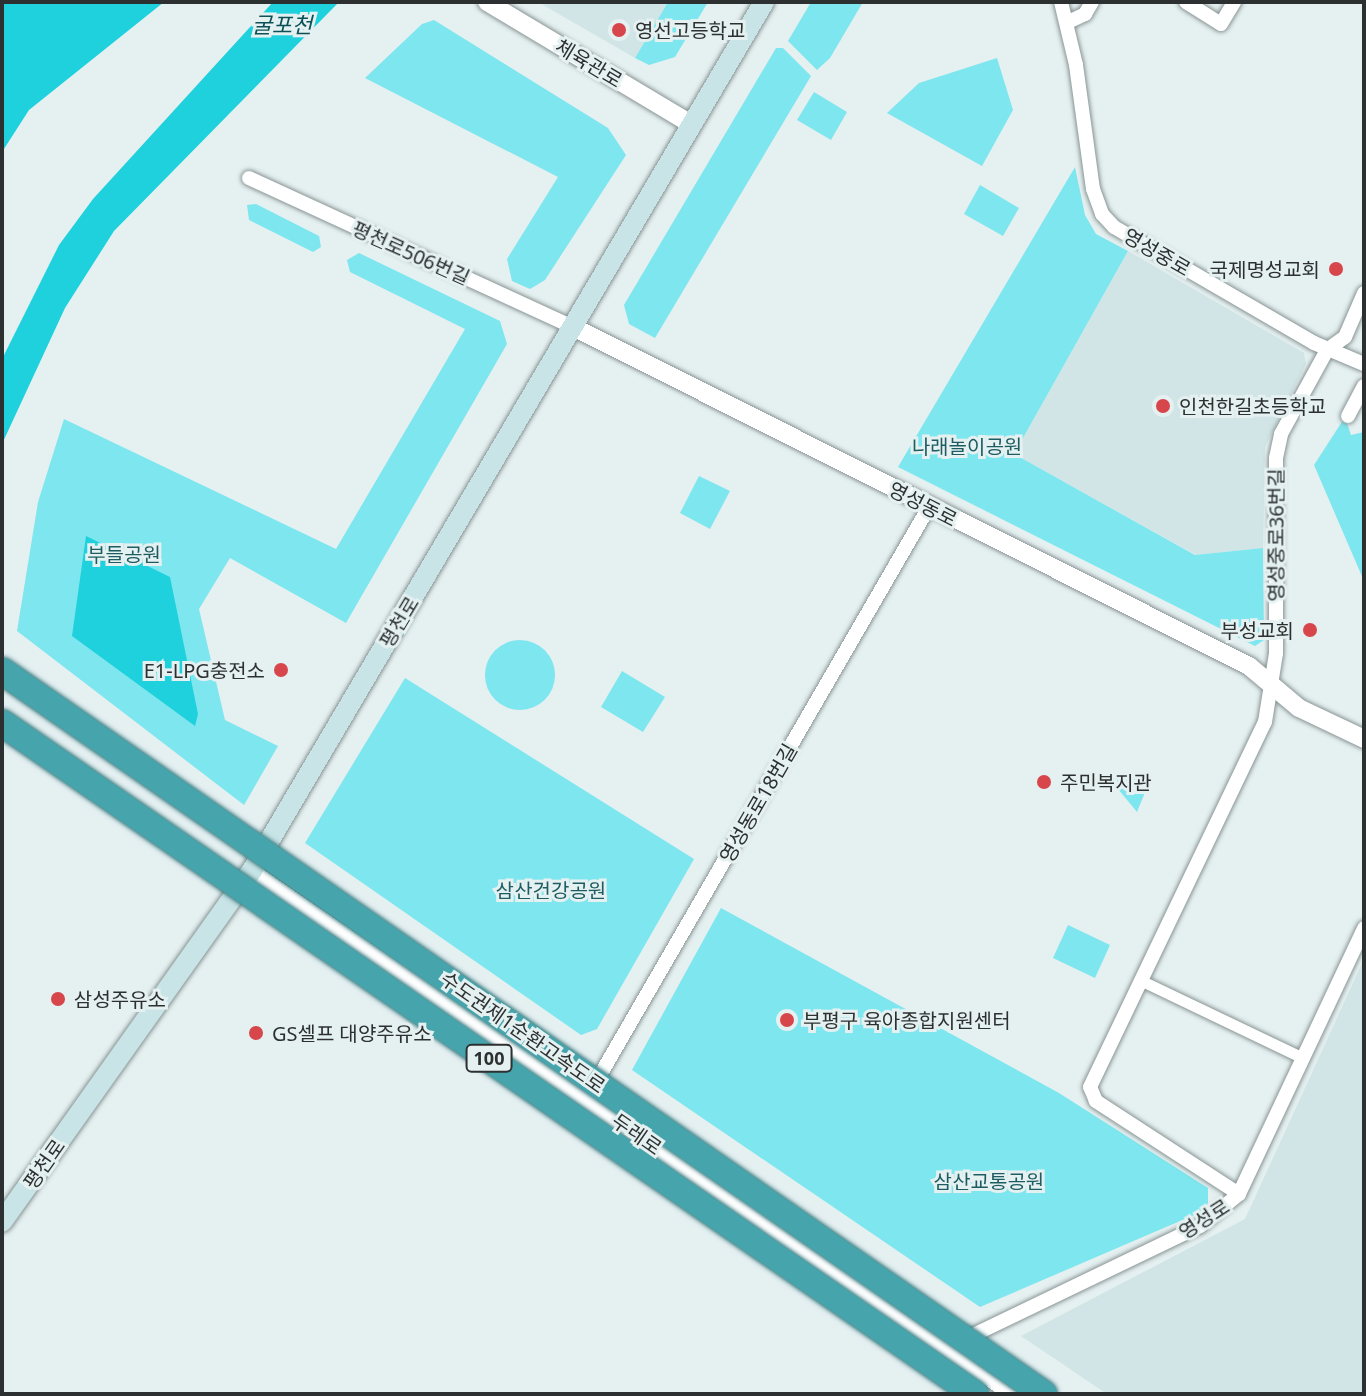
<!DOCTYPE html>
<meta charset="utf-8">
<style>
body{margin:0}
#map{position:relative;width:1366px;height:1396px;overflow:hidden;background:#e5f0f1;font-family:"Noto Sans","Noto Sans KR",sans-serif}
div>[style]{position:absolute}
.built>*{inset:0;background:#d1e5e6}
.green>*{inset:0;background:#7ee6ee}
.round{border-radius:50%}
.water>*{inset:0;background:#1fd1dd}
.roads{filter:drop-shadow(0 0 2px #899494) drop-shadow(0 0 2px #899494)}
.pedestrian>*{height:11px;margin:-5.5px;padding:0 5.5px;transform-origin:5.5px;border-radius:5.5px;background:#fff}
.minor>*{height:14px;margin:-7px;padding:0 7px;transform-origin:7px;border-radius:7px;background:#fff}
.tertiary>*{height:18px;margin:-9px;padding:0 9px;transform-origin:9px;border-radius:9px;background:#fff}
.secondary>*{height:20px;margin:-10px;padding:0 10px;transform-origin:10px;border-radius:10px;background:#c8e4e6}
.bridges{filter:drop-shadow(0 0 2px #3d7c81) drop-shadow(0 0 2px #3d7c81)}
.motorway-bridge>*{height:26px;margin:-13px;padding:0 13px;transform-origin:13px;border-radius:13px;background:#46a5ac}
.dots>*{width:22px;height:22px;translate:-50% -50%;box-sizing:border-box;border:4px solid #e5f0f1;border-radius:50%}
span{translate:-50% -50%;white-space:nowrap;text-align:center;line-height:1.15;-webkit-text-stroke:6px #e5f0f1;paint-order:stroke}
.shield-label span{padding:2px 6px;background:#e5f0f1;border:2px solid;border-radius:6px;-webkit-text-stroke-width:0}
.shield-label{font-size:18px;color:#2c3030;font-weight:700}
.poi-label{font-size:20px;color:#2c3030}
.left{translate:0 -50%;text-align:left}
.right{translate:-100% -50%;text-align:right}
.street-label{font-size:20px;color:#2c3030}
.park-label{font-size:20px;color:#1d5d62}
.water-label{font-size:22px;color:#0b5156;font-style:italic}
.frame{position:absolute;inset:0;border:4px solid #2c3030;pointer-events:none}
</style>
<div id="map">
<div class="built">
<div style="clip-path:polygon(538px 2px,668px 2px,635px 58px)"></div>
<div style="clip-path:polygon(1128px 251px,1304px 353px,1306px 364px,1265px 447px,1263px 548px,1196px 555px,1014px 454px)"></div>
<div style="clip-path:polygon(1364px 959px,1364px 1394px,1107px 1394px,1021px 1336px,1245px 1219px)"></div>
</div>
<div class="green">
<div style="clip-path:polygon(668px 2px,708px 2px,675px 57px,649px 65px,635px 58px)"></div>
<div style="clip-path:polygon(811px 2px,863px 2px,830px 58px,817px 70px,788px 41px)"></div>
<div style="clip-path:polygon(434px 20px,608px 128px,626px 155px,545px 280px,530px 289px,512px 281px,507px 259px,558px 177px,365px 78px,422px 24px)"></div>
<div style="clip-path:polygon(776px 48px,783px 48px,811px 76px,655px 338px,629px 324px,624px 305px)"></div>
<div style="clip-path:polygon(997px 58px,1013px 110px,982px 166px,887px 113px,919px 83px)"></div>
<div style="clip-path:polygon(814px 92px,847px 112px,831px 140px,797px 120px)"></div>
<div style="clip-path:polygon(1075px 167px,1085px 215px,1096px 234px,1128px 251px,1014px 454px,1195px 555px,1263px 548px,1264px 640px,1255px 646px,898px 467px)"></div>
<div style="clip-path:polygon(980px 185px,1019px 208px,1003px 236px,964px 214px)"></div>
<div style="clip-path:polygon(256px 204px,319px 236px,321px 247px,313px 252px,249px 220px,247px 205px)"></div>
<div style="clip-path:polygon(359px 253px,500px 321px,507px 344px,346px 623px,230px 558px,199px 609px,225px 720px,278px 746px,244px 805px,17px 631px,38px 502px,64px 419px,336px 549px,465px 329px,350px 272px,347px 260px)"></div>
<div style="clip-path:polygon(1345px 417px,1351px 435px,1364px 432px,1364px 581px,1314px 465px)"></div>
<div style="clip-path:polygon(699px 476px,730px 491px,710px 529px,680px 513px)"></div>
<div class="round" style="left:485px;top:640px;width:70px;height:70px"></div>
<div style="clip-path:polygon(622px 671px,665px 697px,643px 732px,601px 707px)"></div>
<div style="clip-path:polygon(405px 678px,694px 859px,597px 1029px,581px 1035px,305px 843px)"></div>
<div style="clip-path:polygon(1133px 773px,1150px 780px,1137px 812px,1109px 778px)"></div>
<div style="clip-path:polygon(721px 908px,1059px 1093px,1208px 1188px,1208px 1209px,980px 1307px,632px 1070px)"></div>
<div style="clip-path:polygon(1068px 925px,1110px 945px,1095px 978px,1053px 958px)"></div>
</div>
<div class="water">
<div style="clip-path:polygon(2px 2px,164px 2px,29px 110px,2px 152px)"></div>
<div style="clip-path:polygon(273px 2px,339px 2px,114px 231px,65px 308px,2px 444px,2px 359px,59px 245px,93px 199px)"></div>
<div style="clip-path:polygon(86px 536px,170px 577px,198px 714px,195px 726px,72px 636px)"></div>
</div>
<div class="roads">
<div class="pedestrian">
<div style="left:1140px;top:980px;width:181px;rotate:25.6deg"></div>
</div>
<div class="minor">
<div style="left:1061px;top:2px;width:65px;rotate:76.6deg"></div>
<div style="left:1076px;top:65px;width:125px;rotate:82.2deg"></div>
<div style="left:1093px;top:189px;width:27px;rotate:70deg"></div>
<div style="left:1102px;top:214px;width:18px;rotate:47deg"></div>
<div style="left:1114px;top:227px;width:231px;rotate:30.1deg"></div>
<div style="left:1314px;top:343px;width:54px;rotate:22.8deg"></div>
<div style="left:1186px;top:2px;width:41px;rotate:32.2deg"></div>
<div style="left:1221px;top:24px;width:26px;rotate:-59deg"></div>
<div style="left:1068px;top:22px;width:19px;rotate:-25deg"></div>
<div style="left:1085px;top:14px;width:14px;rotate:-60deg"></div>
<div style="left:249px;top:178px;width:357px;rotate:24.7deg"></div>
<div style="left:1348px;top:416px;width:34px;rotate:-62deg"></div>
<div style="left:592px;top:1089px;width:673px;rotate:-59.93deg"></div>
<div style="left:1239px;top:1194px;width:171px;rotate:-147deg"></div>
<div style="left:1096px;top:1101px;width:15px;rotate:-113deg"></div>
<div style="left:1090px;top:1087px;width:405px;rotate:-64.4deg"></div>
<div style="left:1265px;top:722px;width:70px;rotate:-80.9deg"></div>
<div style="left:1276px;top:653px;width:195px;rotate:-90deg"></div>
<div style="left:1276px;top:458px;width:25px;rotate:-78deg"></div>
<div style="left:1281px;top:434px;width:96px;rotate:-61.3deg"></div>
<div style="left:1327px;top:350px;width:22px;rotate:-36deg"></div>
<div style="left:1345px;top:337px;width:48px;rotate:-66.6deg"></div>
<div style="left:961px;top:1341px;width:265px;rotate:-25.7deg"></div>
<div style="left:1200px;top:1226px;width:50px;rotate:-39.4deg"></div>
<div style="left:1239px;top:1194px;width:294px;rotate:-64.8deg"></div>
</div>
<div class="tertiary">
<div style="left:487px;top:2px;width:238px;rotate:30.9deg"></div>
<div style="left:573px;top:327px;width:756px;rotate:26.63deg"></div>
<div style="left:1249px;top:666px;width:65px;rotate:40deg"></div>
<div style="left:1299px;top:708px;width:72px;rotate:25.5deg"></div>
<div style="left:251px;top:872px;width:924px;rotate:34.38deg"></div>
</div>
<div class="secondary">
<div style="left:2px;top:1222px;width:430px;rotate:-54.6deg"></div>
<div style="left:251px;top:872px;width:1010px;rotate:-59.47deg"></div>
</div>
</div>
<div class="bridges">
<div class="motorway-bridge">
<div style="left:2px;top:671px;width:1268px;rotate:34.76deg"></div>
<div style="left:2px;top:723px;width:1182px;rotate:34.59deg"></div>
</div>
</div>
<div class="dots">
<div style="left:619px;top:30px;background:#d6464b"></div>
<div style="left:1336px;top:269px;background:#d6464b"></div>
<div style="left:1163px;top:406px;background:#d6464b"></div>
<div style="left:1310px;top:630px;background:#d6464b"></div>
<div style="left:281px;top:670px;background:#d6464b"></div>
<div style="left:1044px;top:782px;background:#d6464b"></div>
<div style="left:58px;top:999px;background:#d6464b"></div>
<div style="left:787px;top:1020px;background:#d6464b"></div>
<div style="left:256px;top:1033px;background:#d6464b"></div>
</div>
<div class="shield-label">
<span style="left:489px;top:1058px">100</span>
</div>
<div class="poi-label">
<span class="left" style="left:635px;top:30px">영선고등학교</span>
<span class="right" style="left:1320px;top:269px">국제명성교회</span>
<span class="left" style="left:1179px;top:406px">인천한길초등학교</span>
<span class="right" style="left:1294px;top:630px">부성교회</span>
<span class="right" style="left:265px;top:670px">E1-LPG충전소</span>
<span class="left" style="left:1060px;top:782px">주민복지관</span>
<span class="left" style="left:74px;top:999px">삼성주유소</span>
<span class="left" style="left:803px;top:1020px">부평구 육아종합지원센터</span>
<span class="left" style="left:272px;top:1033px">GS셀프 대양주유소</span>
</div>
<div class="street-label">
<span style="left:589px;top:63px;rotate:31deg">체육관로</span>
<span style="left:1157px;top:252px;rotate:30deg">영성중로</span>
<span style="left:411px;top:253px;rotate:24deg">평천로506번길</span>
<span style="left:923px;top:504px;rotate:27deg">영성동로</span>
<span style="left:1276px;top:535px;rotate:-90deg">영성중로36번길</span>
<span style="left:399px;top:622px;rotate:-59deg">평천로</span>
<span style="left:758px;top:803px;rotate:-60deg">영성동로18번길</span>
<span style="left:523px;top:1032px;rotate:35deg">수도권제1순환고속도로</span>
<span style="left:637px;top:1134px;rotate:35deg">두레로</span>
<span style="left:44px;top:1164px;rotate:-55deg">평천로</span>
<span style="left:1204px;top:1219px;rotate:-33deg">영성로</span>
</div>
<div class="park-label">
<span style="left:967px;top:446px">나래놀이공원</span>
<span style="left:124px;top:554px">부들공원</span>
<span style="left:551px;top:890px">삼산건강공원</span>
<span style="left:989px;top:1181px">삼산교통공원</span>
</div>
<div class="water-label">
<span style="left:282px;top:25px">굴포천</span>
</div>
<div class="frame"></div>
</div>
